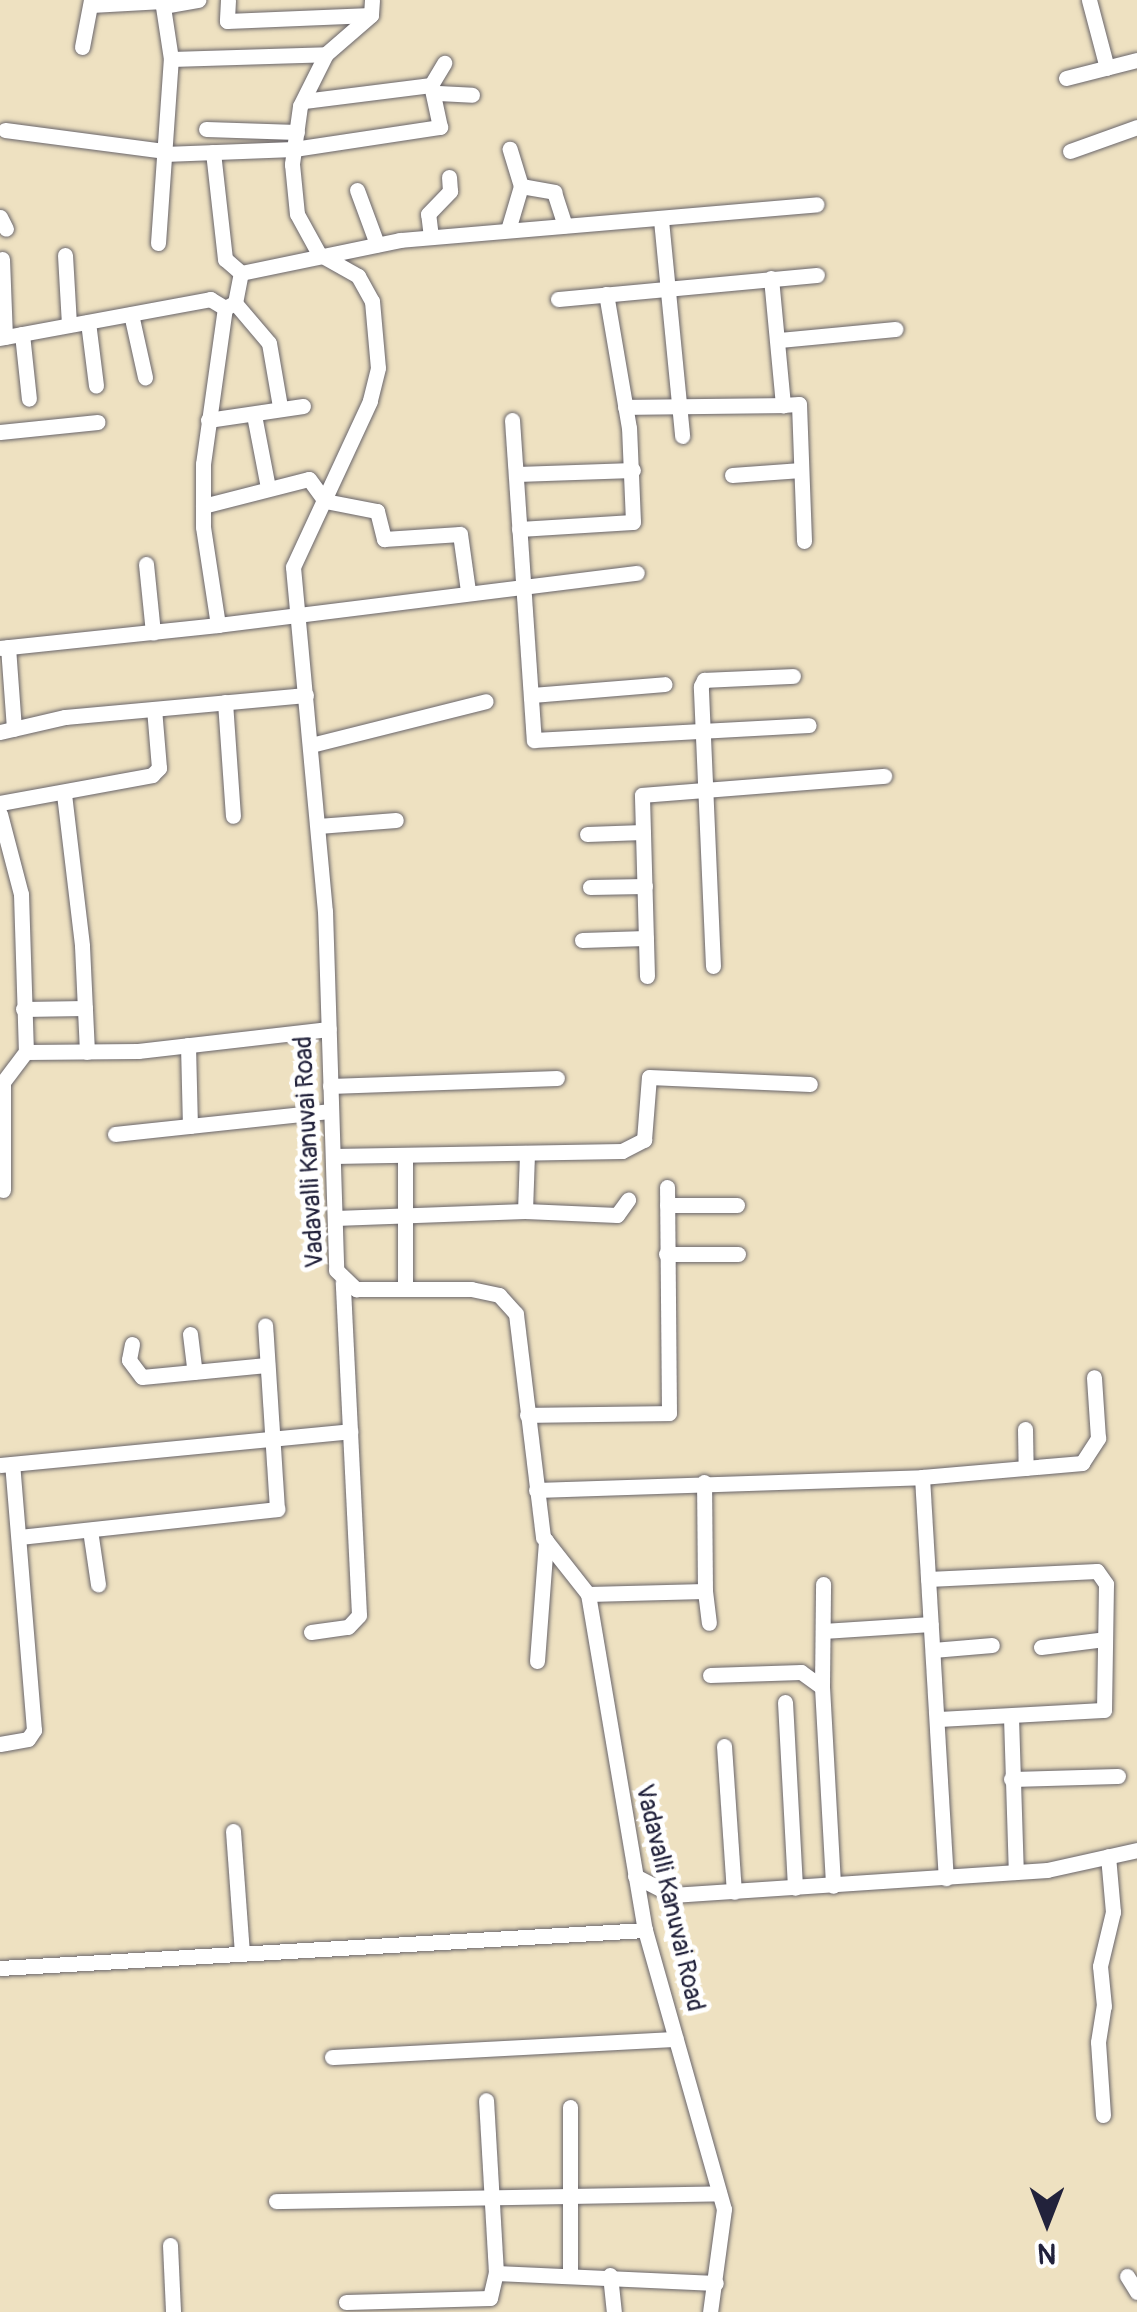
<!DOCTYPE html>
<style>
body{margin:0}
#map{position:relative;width:1137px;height:2312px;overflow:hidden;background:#eee1c1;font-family:Pangolin,sans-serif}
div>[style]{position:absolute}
.roads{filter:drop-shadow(0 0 2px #69656a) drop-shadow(0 0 2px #69656a)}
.minor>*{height:15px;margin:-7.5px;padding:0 7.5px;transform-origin:7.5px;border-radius:7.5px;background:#fff}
span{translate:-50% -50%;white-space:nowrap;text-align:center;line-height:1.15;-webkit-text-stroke:10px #fff;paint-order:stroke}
.street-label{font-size:25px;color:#22223b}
.north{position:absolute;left:997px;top:2172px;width:100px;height:100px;-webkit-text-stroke:8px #fff;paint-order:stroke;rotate:180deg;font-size:28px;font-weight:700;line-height:40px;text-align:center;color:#22223b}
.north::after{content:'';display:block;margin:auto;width:35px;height:45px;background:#22223b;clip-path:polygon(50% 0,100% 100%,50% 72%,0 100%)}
</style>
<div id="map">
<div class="roads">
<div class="minor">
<div style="left:228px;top:0;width:21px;rotate:93deg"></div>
<div style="left:227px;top:21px;width:144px;rotate:-2.4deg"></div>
<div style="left:372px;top:0;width:15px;rotate:94deg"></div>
<div style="left:371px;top:15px;width:60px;rotate:139.1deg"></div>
<div style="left:326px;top:54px;width:58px;rotate:116.6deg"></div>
<div style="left:300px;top:106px;width:59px;rotate:97.9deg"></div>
<div style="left:292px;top:164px;width:50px;rotate:84.3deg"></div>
<div style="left:297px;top:214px;width:46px;rotate:61.2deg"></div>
<div style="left:319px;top:254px;width:45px;rotate:29.4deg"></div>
<div style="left:358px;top:276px;width:29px;rotate:61deg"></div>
<div style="left:372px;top:301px;width:67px;rotate:84.9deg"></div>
<div style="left:378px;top:368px;width:34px;rotate:104deg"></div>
<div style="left:370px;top:401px;width:183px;rotate:114.9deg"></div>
<div style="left:293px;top:567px;width:345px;rotate:84.7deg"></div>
<div style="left:325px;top:911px;width:359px;rotate:88.2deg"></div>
<div style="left:336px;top:1270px;width:28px;rotate:44deg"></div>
<div style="left:356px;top:1289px;width:115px"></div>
<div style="left:471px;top:1289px;width:29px;rotate:12deg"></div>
<div style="left:499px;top:1295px;width:25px;rotate:48deg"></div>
<div style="left:516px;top:1314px;width:225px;rotate:83.1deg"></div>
<div style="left:543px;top:1537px;width:73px;rotate:51.7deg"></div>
<div style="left:588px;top:1594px;width:341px;rotate:80.4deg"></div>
<div style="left:645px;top:1930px;width:290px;rotate:74.2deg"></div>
<div style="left:724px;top:2209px;width:104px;rotate:97.7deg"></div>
<div style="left:1089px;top:0;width:70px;rotate:75.2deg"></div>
<div style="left:91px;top:5px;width:72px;rotate:-3.2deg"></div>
<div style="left:163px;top:6px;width:36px;rotate:-10deg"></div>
<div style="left:82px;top:47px;width:48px;rotate:-79.2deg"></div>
<div style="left:171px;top:59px;width:155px;rotate:-1.8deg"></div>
<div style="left:1066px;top:78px;width:73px;rotate:-14.2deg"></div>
<div style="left:438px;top:93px;width:34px;rotate:3deg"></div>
<div style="left:304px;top:101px;width:128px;rotate:-7.2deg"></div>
<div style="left:206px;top:129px;width:91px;rotate:1.9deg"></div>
<div style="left:5px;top:130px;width:160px;rotate:7.5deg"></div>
<div style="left:1070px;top:151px;width:71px;rotate:-19.7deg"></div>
<div style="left:213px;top:152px;width:108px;rotate:83.6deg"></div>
<div style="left:225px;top:259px;width:21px;rotate:41deg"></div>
<div style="left:164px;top:154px;width:130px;rotate:-2.2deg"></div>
<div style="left:294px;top:149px;width:148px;rotate:-8.6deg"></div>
<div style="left:440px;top:127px;width:43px;rotate:-102.1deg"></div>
<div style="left:431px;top:85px;width:26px;rotate:-59deg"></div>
<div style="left:521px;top:186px;width:34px;rotate:10deg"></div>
<div style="left:554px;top:192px;width:35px;rotate:72deg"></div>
<div style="left:357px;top:190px;width:58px;rotate:69.7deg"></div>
<div style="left:0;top:217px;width:13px;rotate:63deg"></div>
<div style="left:661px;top:220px;width:217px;rotate:84.4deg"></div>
<div style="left:508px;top:230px;width:46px;rotate:-73.5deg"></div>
<div style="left:521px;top:186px;width:39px;rotate:-107deg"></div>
<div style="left:431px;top:237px;width:23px;rotate:-97deg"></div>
<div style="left:428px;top:214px;width:32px;rotate:-46deg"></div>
<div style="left:450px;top:191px;width:14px;rotate:-94deg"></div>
<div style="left:158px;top:243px;width:184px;rotate:-86deg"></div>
<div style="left:171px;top:59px;width:60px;rotate:-98.7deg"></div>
<div style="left:65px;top:255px;width:70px;rotate:86.7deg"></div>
<div style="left:2px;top:259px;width:78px;rotate:87.8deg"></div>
<div style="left:771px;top:278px;width:128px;rotate:84.6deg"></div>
<div style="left:783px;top:405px;width:16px;rotate:-4deg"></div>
<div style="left:799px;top:404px;width:137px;rotate:87.9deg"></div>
<div style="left:558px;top:299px;width:260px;rotate:-5.3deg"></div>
<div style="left:235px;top:303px;width:52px;rotate:49.6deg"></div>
<div style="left:269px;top:343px;width:65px;rotate:80.2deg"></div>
<div style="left:131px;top:314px;width:65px;rotate:77.5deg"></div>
<div style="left:88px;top:322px;width:64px;rotate:82.8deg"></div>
<div style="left:22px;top:334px;width:65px;rotate:83.9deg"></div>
<div style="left:0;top:338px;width:214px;rotate:-10.5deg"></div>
<div style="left:210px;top:299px;width:17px;rotate:31deg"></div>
<div style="left:225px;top:308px;width:11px;rotate:-27deg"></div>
<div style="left:235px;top:303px;width:31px;rotate:-79deg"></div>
<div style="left:241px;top:273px;width:162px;rotate:-11.7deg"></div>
<div style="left:400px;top:240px;width:418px;rotate:-4.9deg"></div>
<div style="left:779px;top:340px;width:117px;rotate:-5.4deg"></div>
<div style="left:625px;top:407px;width:158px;rotate:-0.7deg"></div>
<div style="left:254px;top:415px;width:74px;rotate:79.1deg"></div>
<div style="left:208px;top:420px;width:96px;rotate:-8.4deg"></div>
<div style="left:512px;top:420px;width:321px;rotate:86.1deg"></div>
<div style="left:534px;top:740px;width:275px;rotate:-3.1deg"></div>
<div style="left:0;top:432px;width:98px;rotate:-5.9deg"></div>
<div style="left:517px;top:474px;width:116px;rotate:-2deg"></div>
<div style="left:732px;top:475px;width:69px;rotate:-4.1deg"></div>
<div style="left:203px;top:506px;width:109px;rotate:-14.3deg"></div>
<div style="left:309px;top:479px;width:27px;rotate:54deg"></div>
<div style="left:325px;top:501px;width:53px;rotate:10.9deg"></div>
<div style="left:377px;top:511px;width:29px;rotate:76deg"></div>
<div style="left:384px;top:539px;width:76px;rotate:-3.8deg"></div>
<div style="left:460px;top:534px;width:58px;rotate:82deg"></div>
<div style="left:519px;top:529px;width:114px;rotate:-3.5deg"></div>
<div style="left:633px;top:522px;width:94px;rotate:-92.4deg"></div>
<div style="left:629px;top:428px;width:136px;rotate:-99.7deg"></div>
<div style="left:146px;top:564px;width:69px;rotate:84.2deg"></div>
<div style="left:218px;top:625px;width:422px;rotate:-7.1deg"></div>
<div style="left:8px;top:647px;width:82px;rotate:85.8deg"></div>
<div style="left:0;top:648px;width:219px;rotate:-6deg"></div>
<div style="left:218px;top:625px;width:99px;rotate:-98.7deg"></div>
<div style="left:203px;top:527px;width:63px;rotate:-90deg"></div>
<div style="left:203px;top:464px;width:158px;rotate:-82deg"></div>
<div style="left:532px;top:695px;width:133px;rotate:-4.7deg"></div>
<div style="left:225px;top:702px;width:114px;rotate:86deg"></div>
<div style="left:0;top:732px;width:67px;rotate:-13deg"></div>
<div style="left:65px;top:717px;width:242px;rotate:-5.2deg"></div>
<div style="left:311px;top:745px;width:180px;rotate:-14.1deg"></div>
<div style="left:64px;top:794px;width:153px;rotate:83.2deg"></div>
<div style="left:82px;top:946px;width:106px;rotate:87.3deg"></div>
<div style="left:0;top:803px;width:155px;rotate:-10.4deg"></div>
<div style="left:152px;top:775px;width:10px;rotate:-45deg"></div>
<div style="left:159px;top:768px;width:59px;rotate:-94.8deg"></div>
<div style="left:0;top:814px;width:83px;rotate:75.3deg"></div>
<div style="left:21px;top:894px;width:158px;rotate:88.2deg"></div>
<div style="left:26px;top:1052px;width:112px;rotate:-0.5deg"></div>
<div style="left:138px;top:1051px;width:192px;rotate:-6.6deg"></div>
<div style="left:318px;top:826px;width:78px;rotate:-4.4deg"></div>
<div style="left:587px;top:834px;width:56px;rotate:-2deg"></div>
<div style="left:590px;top:887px;width:55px;rotate:-1deg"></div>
<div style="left:582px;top:940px;width:64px;rotate:-1.8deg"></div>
<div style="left:713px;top:966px;width:280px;rotate:-92.5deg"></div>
<div style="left:701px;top:686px;width:7px;rotate:-63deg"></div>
<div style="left:704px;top:680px;width:89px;rotate:-2.6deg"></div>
<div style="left:647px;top:976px;width:181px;rotate:-91.6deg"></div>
<div style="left:642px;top:795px;width:243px;rotate:-4.5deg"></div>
<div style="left:23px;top:1009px;width:62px;rotate:-0.9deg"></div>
<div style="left:188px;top:1045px;width:81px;rotate:88.6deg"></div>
<div style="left:330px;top:1086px;width:227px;rotate:-2deg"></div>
<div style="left:115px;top:1134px;width:217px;rotate:-6.1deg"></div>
<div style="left:405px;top:1155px;width:134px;rotate:90deg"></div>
<div style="left:333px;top:1156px;width:289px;rotate:-1deg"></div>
<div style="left:622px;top:1151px;width:25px;rotate:-27deg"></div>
<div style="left:644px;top:1140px;width:63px;rotate:-85.5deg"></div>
<div style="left:649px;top:1077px;width:161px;rotate:2.5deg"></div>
<div style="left:3px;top:1190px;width:108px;rotate:-90deg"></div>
<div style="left:3px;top:1082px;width:38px;rotate:-53deg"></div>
<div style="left:667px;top:1205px;width:70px"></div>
<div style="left:525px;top:1211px;width:58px;rotate:-88deg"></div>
<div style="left:335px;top:1218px;width:190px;rotate:-2.1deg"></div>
<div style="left:525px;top:1211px;width:92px;rotate:2.5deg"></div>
<div style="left:617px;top:1215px;width:19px;rotate:-54deg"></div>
<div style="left:666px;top:1254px;width:72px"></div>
<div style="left:190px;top:1334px;width:38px;rotate:83deg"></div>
<div style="left:132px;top:1344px;width:16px;rotate:101deg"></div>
<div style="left:129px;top:1360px;width:21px;rotate:53deg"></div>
<div style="left:142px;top:1377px;width:125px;rotate:-5.5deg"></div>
<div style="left:527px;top:1415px;width:142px;rotate:-0.8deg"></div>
<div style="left:669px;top:1413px;width:226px;rotate:-90.5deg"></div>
<div style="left:1025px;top:1429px;width:39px;rotate:89deg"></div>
<div style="left:0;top:1465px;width:352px;rotate:-5.5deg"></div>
<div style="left:922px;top:1477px;width:402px;rotate:86.6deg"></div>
<div style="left:536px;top:1490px;width:386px;rotate:-1.9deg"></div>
<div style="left:922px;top:1477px;width:161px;rotate:-5deg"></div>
<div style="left:1082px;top:1463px;width:30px;rotate:-57deg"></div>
<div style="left:1098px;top:1438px;width:61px;rotate:-93.8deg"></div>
<div style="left:90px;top:1530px;width:55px;rotate:81.6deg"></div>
<div style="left:20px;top:1537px;width:259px;rotate:-6.2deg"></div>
<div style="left:277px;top:1509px;width:184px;rotate:-93.7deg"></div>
<div style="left:928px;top:1579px;width:169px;rotate:-2.7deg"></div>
<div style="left:1097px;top:1571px;width:16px;rotate:55deg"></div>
<div style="left:1106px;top:1584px;width:126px;rotate:90.9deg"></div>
<div style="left:1104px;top:1710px;width:167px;rotate:176.9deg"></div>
<div style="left:705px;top:1591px;width:32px;rotate:83deg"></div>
<div style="left:588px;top:1594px;width:117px;rotate:-1.5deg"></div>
<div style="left:705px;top:1591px;width:109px;rotate:-90.5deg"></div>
<div style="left:823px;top:1631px;width:108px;rotate:-3.7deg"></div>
<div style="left:311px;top:1632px;width:37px;rotate:-8deg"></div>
<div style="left:348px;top:1627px;width:16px;rotate:-47deg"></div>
<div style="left:359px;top:1615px;width:333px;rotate:-92.8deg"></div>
<div style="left:1041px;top:1647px;width:64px;rotate:-7.1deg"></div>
<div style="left:933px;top:1650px;width:59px;rotate:-4.8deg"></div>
<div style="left:537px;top:1661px;width:121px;rotate:-85.7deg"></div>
<div style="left:710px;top:1675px;width:91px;rotate:-1.9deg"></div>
<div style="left:801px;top:1672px;width:26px;rotate:36deg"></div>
<div style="left:822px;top:1687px;width:199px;rotate:86.8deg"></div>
<div style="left:822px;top:1687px;width:103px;rotate:-89.4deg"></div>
<div style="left:785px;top:1702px;width:186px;rotate:86.9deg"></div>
<div style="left:1011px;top:1717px;width:155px;rotate:88.2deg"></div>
<div style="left:0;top:1744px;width:28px;rotate:-10deg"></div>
<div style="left:28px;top:1739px;width:11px;rotate:-56deg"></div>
<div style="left:34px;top:1730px;width:267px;rotate:-94.7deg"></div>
<div style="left:724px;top:1746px;width:146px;rotate:86.1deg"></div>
<div style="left:1011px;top:1779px;width:107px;rotate:-1.6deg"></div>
<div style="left:233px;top:1831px;width:122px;rotate:85.8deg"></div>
<div style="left:635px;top:1876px;width:42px;rotate:27.2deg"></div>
<div style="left:672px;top:1895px;width:376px;rotate:-3.8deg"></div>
<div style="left:1047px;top:1870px;width:92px;rotate:-12.5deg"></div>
<div style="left:0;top:1968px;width:646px;rotate:-3.37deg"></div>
<div style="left:332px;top:2057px;width:344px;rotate:-3deg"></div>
<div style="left:570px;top:2107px;width:166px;rotate:90deg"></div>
<div style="left:1103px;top:2115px;width:73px;rotate:-93.9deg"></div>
<div style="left:1098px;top:2042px;width:36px;rotate:-81deg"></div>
<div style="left:1104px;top:2006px;width:40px;rotate:-95.7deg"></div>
<div style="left:1100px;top:1966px;width:56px;rotate:-76.5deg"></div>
<div style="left:1113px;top:1912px;width:56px;rotate:-95.1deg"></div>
<div style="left:276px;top:2201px;width:443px;rotate:-1deg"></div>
<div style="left:170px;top:2245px;width:67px;rotate:87.4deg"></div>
<div style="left:496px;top:2273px;width:220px;rotate:2.6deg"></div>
<div style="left:610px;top:2275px;width:37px;rotate:84deg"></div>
<div style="left:1127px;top:2276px;width:19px;rotate:58deg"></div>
<div style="left:346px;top:2302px;width:144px;rotate:-1.6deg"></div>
<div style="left:490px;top:2298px;width:26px;rotate:-77deg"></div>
<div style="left:496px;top:2273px;width:173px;rotate:-93.3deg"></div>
</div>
</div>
<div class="street-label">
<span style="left:310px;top:1152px;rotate:-93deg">Vadavalli Kanuvai Road</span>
<span style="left:669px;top:1898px;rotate:77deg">Vadavalli Kanuvai Road</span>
</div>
<div class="north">N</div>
</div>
